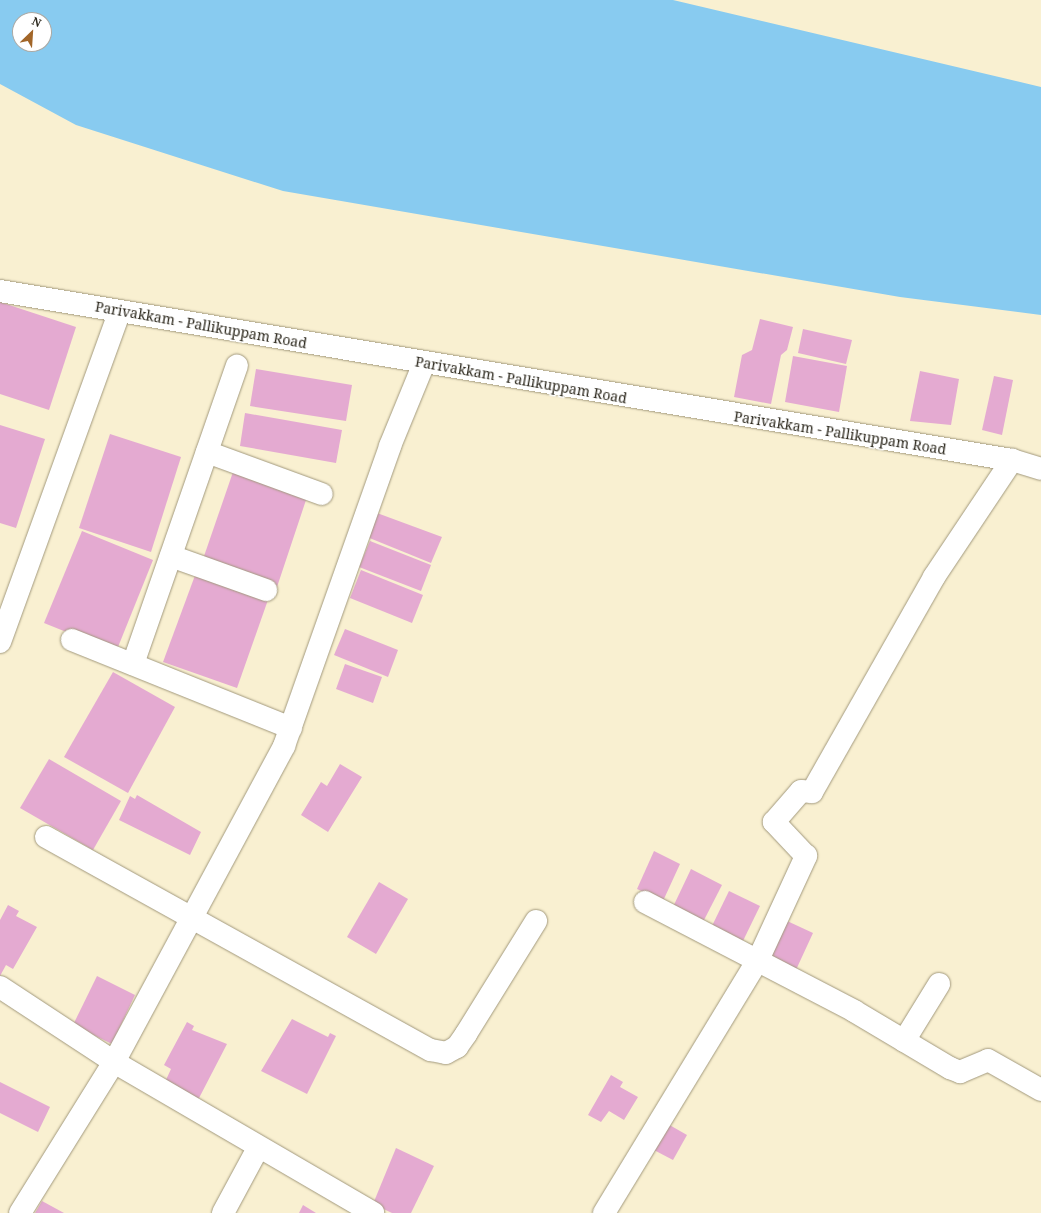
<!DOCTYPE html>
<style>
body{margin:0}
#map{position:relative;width:1041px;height:1213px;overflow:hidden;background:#f9f0d1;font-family:"Noto Serif",serif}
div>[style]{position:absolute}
.water>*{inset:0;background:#88cbf0}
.building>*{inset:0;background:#e4aad1}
.roads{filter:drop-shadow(0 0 1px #a2997d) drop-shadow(0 0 1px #a2997d)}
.minor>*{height:22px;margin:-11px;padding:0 11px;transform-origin:11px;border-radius:11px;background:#fff}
.tertiary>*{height:22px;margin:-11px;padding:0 11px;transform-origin:11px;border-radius:11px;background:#fff}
span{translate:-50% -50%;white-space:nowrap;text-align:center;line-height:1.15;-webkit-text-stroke:3px #fff;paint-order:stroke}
.street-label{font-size:14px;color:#2b271c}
.north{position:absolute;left:12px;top:12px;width:40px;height:40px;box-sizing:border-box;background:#fff;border:1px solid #aaa9a4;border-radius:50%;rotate:25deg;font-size:11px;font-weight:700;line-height:16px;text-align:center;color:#2b271c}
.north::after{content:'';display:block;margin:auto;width:14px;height:18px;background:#a26629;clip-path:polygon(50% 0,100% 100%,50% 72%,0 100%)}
</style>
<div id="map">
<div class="water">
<div style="clip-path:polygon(evenodd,0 0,673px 0,1041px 87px,1041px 315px,900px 297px,283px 191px,76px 125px,0 84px,0 0,20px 20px,44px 20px,44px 44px,20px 44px,20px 20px)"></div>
</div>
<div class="building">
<div style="clip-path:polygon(0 302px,76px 327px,49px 410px,0 394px)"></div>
<div style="clip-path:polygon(760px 319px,793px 327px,787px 350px,781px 355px,771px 404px,734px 397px,742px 355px,752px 350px)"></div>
<div style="clip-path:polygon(803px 329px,852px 340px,846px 364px,798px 353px)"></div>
<div style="clip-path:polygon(793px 356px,847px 366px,839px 412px,785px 402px)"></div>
<div style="clip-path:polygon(256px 369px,352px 385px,346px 421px,250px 406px)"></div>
<div style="clip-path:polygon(920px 371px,959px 379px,951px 425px,910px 421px)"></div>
<div style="clip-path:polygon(994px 376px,1013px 380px,1002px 435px,982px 430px)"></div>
<div style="clip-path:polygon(245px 413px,342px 430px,336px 463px,240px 446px)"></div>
<div style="clip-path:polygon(0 425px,45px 439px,16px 528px,0 523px)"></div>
<div style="clip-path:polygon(110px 434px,181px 457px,151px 552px,79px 528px)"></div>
<div style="clip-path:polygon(233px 472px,307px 497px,277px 587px,202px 562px)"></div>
<div style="clip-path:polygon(377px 513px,442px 537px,431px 563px,367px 537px)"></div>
<div style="clip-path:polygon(82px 531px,153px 560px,116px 652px,44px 623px)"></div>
<div style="clip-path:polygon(370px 541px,431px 565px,421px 591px,359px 567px)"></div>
<div style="clip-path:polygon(197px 570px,269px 597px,237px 688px,163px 662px)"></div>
<div style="clip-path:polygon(361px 570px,423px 595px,412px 623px,350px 598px)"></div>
<div style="clip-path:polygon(345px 629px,398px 650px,388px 677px,334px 655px)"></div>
<div style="clip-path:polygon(345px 664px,382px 677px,373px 703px,336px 689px)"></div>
<div style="clip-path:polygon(113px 672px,175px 707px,128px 793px,64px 757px)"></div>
<div style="clip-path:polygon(49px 759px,121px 801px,93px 850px,20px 808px)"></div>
<div style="clip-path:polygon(340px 764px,362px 777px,328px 832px,301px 815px,321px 782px,327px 786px)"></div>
<div style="clip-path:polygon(137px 795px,201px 832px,190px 855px,119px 820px,130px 796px,135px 799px)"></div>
<div style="clip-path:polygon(654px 851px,680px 864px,663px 901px,637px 889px)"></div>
<div style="clip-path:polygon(691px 869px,722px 885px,702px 924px,672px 909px)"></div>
<div style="clip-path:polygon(379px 882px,408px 899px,376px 954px,347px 937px)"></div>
<div style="clip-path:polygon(729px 891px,760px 906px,741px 945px,710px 930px)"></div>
<div style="clip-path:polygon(8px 905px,19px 911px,16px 916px,37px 927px,13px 969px,6px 965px,0 976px,0 920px)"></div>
<div style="clip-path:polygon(785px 920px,813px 933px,795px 972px,766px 958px)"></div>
<div style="clip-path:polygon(97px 976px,135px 995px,112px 1044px,73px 1025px)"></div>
<div style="clip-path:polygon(292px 1019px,328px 1037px,330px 1033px,336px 1036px,307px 1094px,261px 1071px)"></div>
<div style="clip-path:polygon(187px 1022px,194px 1026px,192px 1030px,227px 1044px,198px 1100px,165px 1082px,171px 1069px,164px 1065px)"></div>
<div style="clip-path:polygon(611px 1075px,623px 1082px,620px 1087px,638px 1097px,624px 1120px,609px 1111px,601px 1122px,588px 1115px)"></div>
<div style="clip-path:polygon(0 1082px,50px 1107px,38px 1132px,0 1113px)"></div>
<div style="clip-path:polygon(666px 1123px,687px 1135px,673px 1160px,652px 1149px)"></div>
<div style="clip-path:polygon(396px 1148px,434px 1166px,411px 1213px,392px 1213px,373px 1204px)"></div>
<div style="clip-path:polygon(42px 1201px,64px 1213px,35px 1213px)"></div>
<div style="clip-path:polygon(303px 1205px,316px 1213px,299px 1213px)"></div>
</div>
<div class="roads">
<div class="minor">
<div style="left:207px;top:452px;width:122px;rotate:20.1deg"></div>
<div style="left:171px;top:556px;width:101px;rotate:19.7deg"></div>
<div style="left:72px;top:640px;width:236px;rotate:21.9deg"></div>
<div style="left:0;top:642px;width:352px;rotate:-70.1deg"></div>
<div style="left:133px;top:664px;width:316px;rotate:-70.8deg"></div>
<div style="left:46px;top:837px;width:440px;rotate:29deg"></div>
<div style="left:431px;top:1050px;width:15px;rotate:11deg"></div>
<div style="left:446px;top:1053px;width:13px;rotate:-29deg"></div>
<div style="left:457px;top:1047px;width:16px;rotate:-55deg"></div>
<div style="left:466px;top:1034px;width:133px;rotate:-58.2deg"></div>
<div style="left:645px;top:902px;width:236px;rotate:27.5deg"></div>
<div style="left:854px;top:1011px;width:112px;rotate:30.7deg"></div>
<div style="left:950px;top:1068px;width:11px;rotate:22deg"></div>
<div style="left:960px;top:1072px;width:30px;rotate:-23deg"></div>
<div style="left:988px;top:1060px;width:61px;rotate:29.5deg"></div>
<div style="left:0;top:987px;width:136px;rotate:33.3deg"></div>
<div style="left:114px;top:1062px;width:300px;rotate:30.2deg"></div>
<div style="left:904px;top:1041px;width:67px;rotate:-58.4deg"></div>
<div style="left:20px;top:1213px;width:178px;rotate:-58.1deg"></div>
<div style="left:114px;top:1062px;width:359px;rotate:-61.7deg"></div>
<div style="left:284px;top:746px;width:318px;rotate:-70.5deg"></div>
<div style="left:390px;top:446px;width:90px;rotate:-67.7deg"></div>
<div style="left:223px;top:1213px;width:74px;rotate:-61.7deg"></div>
<div style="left:604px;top:1213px;width:296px;rotate:-58.7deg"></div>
<div style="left:758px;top:960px;width:115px;rotate:-65.2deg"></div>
<div style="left:806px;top:856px;width:47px;rotate:-133.3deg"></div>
<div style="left:774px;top:822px;width:41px;rotate:-48.9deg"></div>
<div style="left:801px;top:791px;width:11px;rotate:5deg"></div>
<div style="left:812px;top:792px;width:247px;rotate:-60.4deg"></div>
<div style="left:934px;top:577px;width:141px;rotate:-56.3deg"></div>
</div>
<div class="tertiary">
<div style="left:0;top:291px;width:1026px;rotate:9.48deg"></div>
<div style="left:1012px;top:460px;width:30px;rotate:17deg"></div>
</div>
</div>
<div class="street-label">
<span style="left:201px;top:325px;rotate:10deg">Parivakkam - Pallikuppam Road</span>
<span style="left:521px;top:380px;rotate:10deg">Parivakkam - Pallikuppam Road</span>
<span style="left:840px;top:433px;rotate:9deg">Parivakkam - Pallikuppam Road</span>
</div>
<div class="north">N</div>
</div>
